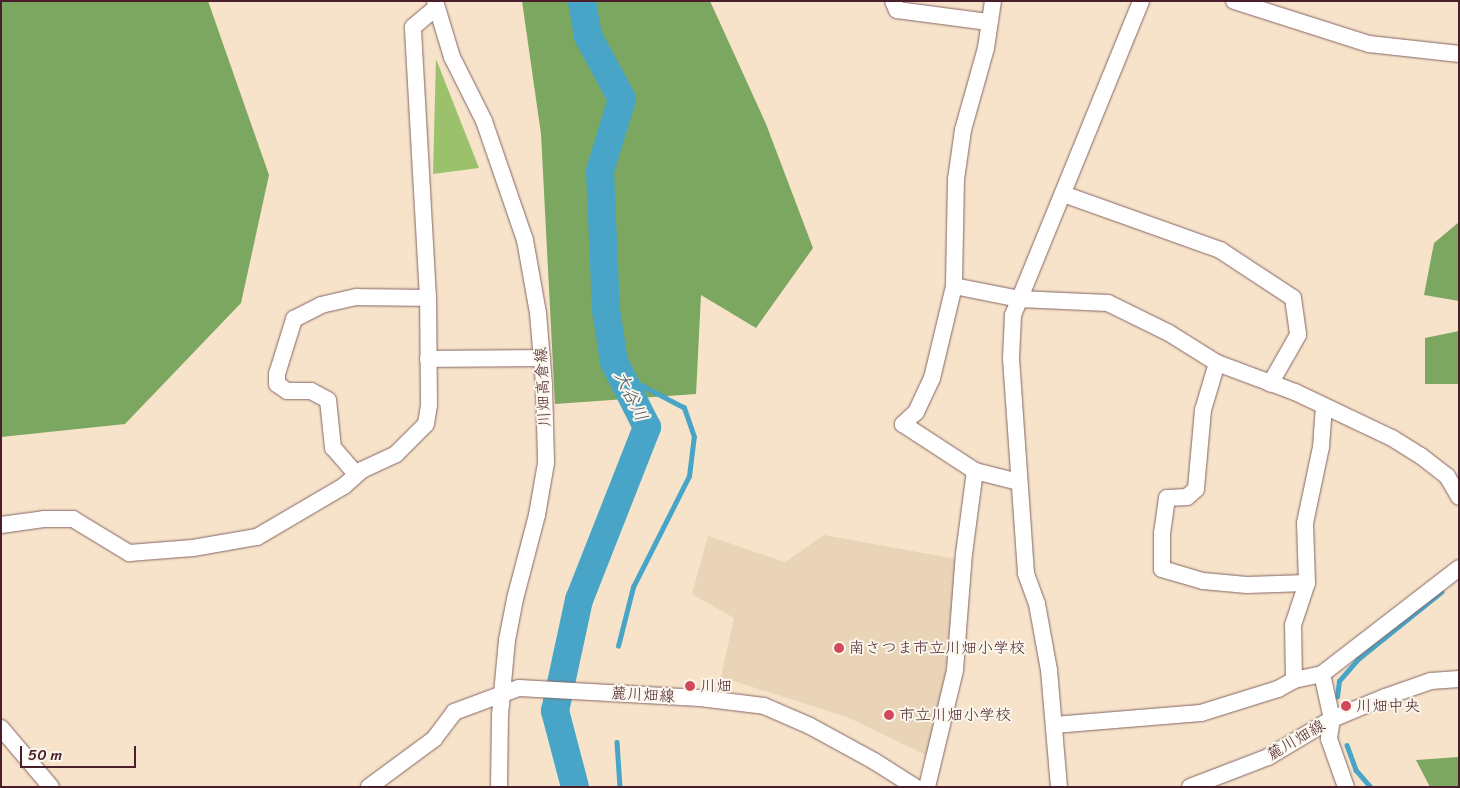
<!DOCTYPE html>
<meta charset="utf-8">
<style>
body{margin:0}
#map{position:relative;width:1460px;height:788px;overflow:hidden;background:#f6e3ca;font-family:Sriracha,"Klee One",sans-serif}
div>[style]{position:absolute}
.built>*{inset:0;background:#e9d4b7}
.green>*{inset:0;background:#9bc16c}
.forest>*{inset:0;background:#7ca760}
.stream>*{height:4.5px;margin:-2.25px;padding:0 2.25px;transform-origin:2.25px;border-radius:2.25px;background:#49a5c7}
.river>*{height:28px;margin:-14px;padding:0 14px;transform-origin:14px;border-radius:14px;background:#49a5c7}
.roads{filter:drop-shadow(0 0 1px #866463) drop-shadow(0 0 1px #866463)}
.minor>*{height:16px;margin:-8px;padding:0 8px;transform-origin:8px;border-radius:8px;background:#fff}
.dots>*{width:14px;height:14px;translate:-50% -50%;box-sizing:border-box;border:2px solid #fbf7ec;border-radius:50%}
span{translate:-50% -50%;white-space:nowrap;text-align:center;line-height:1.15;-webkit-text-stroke:4px #fbf7ec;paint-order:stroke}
.street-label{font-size:16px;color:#4a1f2b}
.poi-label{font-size:16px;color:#4a1f2b}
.left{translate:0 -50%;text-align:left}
.water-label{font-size:18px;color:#4a5569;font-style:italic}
.frame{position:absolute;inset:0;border:2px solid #4a1f2b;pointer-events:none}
.scale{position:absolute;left:20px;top:746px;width:116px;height:22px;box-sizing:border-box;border:2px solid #4a1f2b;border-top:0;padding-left:6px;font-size:15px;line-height:18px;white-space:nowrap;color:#4a1f2b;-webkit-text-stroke:4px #fbf7ec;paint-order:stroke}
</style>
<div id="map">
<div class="built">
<div style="clip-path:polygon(824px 535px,956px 559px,956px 613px,930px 757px,847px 717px,721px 677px,734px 618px,692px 594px,708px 536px,785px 562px)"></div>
</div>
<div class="green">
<div style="clip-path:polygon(436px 59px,479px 168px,433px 174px)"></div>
</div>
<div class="forest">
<div style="clip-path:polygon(1px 1px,208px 1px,269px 175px,241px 303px,125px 424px,1px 437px)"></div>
<div style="clip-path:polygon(522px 1px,710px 1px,766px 124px,813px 248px,756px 328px,701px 295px,696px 394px,555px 404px,541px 134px)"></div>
<div style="clip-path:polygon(1459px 222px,1459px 301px,1424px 295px,1434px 243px)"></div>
<div style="clip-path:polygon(1459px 331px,1459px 384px,1425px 384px,1425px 338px)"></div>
<div style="clip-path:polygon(1459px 757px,1459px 787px,1430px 787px,1416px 760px)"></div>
</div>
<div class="stream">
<div style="left:618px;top:646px;width:61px;rotate:-75.7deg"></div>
<div style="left:633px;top:587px;width:124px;rotate:-63.2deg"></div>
<div style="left:689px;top:476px;width:39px;rotate:-83deg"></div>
<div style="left:694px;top:437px;width:31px;rotate:-109deg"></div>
<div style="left:684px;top:408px;width:71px;rotate:-152.4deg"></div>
<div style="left:1337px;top:697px;width:16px;rotate:-83deg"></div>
<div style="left:1339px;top:681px;width:29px;rotate:-49deg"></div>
<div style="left:1358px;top:659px;width:107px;rotate:-38.9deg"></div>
<div style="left:617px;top:742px;width:45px;rotate:86.2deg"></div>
<div style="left:1347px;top:745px;width:27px;rotate:70deg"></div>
<div style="left:1356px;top:770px;width:23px;rotate:49deg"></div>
</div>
<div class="river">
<div style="left:575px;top:787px;width:79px;rotate:-104.7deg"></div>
<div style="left:555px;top:711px;width:114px;rotate:-77.8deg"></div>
<div style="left:579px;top:600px;width:186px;rotate:-68.5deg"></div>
<div style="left:647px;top:427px;width:73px;rotate:-116.9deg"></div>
<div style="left:614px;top:362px;width:53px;rotate:-98.7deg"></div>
<div style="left:606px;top:310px;width:139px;rotate:-92.5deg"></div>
<div style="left:600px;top:171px;width:75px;rotate:-73deg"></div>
<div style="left:622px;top:99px;width:72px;rotate:-118.4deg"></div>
<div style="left:588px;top:36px;width:36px;rotate:-100deg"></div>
</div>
<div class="roads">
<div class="minor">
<div style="left:435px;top:1px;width:59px;rotate:73.1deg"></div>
<div style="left:452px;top:57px;width:72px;rotate:63.4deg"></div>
<div style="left:484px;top:121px;width:126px;rotate:71deg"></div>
<div style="left:525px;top:240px;width:74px;rotate:79.9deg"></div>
<div style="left:538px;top:313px;width:72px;rotate:85.2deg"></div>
<div style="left:544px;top:385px;width:78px;rotate:88.5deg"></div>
<div style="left:546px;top:463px;width:53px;rotate:99.8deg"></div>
<div style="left:537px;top:515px;width:87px;rotate:104.7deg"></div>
<div style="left:515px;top:599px;width:42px;rotate:101deg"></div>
<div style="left:507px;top:640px;width:76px;rotate:95.3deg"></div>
<div style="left:500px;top:716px;width:71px;rotate:90.8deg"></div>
<div style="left:893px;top:1px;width:10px;rotate:66deg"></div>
<div style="left:897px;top:10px;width:92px;rotate:7.5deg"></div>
<div style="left:993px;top:1px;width:48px;rotate:98.5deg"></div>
<div style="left:986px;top:48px;width:85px;rotate:105.7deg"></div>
<div style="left:963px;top:130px;width:49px;rotate:98.1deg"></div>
<div style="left:956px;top:179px;width:107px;rotate:91.1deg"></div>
<div style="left:954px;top:286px;width:95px;rotate:103.4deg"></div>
<div style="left:932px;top:378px;width:38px;rotate:115deg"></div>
<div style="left:916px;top:412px;width:18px;rotate:137deg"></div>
<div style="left:903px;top:424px;width:86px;rotate:33.1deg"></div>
<div style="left:975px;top:471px;width:44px;rotate:14.3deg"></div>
<div style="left:1234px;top:1px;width:142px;rotate:17.7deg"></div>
<div style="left:1369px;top:44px;width:91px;rotate:6.3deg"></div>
<div style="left:1063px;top:194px;width:167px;rotate:19.6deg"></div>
<div style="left:1220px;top:250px;width:87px;rotate:33.3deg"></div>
<div style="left:1293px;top:298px;width:37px;rotate:82deg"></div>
<div style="left:1298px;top:335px;width:56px;rotate:119.7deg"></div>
<div style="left:954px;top:286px;width:66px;rotate:11.3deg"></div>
<div style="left:1019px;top:299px;width:89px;rotate:2.6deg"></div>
<div style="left:1108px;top:303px;width:68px;rotate:26.2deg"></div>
<div style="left:1169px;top:333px;width:57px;rotate:32deg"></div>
<div style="left:1217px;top:363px;width:83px;rotate:20.4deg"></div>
<div style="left:1295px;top:392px;width:107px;rotate:25.4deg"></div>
<div style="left:1392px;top:438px;width:34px;rotate:32deg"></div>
<div style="left:1421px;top:456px;width:33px;rotate:38deg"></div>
<div style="left:1447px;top:476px;width:24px;rotate:60deg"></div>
<div style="left:428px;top:359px;width:114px;rotate:-0.5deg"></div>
<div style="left:1217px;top:363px;width:49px;rotate:106.6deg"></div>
<div style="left:1203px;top:410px;width:79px;rotate:95.1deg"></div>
<div style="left:1196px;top:489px;width:12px;rotate:138deg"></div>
<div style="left:1187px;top:497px;width:20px;rotate:177deg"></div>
<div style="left:1167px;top:498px;width:35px;rotate:98deg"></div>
<div style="left:1162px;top:533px;width:36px;rotate:90deg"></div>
<div style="left:1162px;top:569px;width:43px;rotate:16.3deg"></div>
<div style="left:1203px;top:581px;width:44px;rotate:5.2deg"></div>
<div style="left:1247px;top:585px;width:60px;rotate:-1.9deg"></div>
<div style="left:356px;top:474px;width:35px;rotate:-131deg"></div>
<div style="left:333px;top:448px;width:48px;rotate:-95.9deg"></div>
<div style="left:328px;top:400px;width:19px;rotate:-152deg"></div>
<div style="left:311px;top:391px;width:24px;rotate:180deg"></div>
<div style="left:287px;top:391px;width:12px;rotate:-145deg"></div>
<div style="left:277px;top:384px;width:10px;rotate:-90deg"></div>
<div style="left:277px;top:374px;width:58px;rotate:-72.8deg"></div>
<div style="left:294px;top:319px;width:30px;rotate:-27deg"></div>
<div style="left:321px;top:305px;width:37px;rotate:-13deg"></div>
<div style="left:357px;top:297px;width:71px;rotate:0.8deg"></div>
<div style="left:1px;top:525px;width:43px;rotate:-7.9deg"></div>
<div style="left:44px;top:519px;width:29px"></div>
<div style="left:73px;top:519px;width:66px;rotate:31.3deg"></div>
<div style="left:129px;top:553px;width:64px;rotate:-4.5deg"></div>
<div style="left:193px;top:548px;width:65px;rotate:-9.8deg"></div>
<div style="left:257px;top:537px;width:101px;rotate:-30.4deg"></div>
<div style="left:344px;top:486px;width:24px;rotate:-42deg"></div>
<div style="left:362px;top:470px;width:38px;rotate:-25deg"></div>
<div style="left:396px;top:454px;width:42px;rotate:-45deg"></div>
<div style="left:426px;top:424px;width:19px;rotate:-81deg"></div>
<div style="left:429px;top:405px;width:107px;rotate:-90.5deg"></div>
<div style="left:428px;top:298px;width:271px;rotate:-93.2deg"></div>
<div style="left:413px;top:27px;width:30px;rotate:-40deg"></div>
<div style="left:1322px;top:674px;width:46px;rotate:77.5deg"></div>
<div style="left:1332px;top:719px;width:20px;rotate:99deg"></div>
<div style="left:1329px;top:739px;width:51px;rotate:70.5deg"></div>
<div style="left:1294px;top:680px;width:55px;rotate:-91deg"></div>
<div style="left:1293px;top:625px;width:44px;rotate:-71.6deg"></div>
<div style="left:1307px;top:583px;width:60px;rotate:-91.9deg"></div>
<div style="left:1305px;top:523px;width:78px;rotate:-78.1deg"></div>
<div style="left:1321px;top:447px;width:41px;rotate:-85.8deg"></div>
<div style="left:1054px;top:725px;width:147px;rotate:-4.7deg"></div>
<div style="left:1201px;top:713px;width:81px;rotate:-17.3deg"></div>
<div style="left:1278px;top:689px;width:18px;rotate:-29deg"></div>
<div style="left:1294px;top:680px;width:29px;rotate:-12deg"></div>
<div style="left:1322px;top:674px;width:173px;rotate:-37.7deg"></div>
<div style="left:1px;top:728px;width:77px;rotate:49.7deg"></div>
<div style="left:369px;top:787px;width:81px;rotate:-36.4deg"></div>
<div style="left:434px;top:739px;width:34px;rotate:-53deg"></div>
<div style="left:454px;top:712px;width:69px;rotate:-20.3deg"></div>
<div style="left:519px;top:688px;width:181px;rotate:3.2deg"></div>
<div style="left:700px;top:698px;width:64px;rotate:7.1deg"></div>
<div style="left:764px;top:706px;width:50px;rotate:23.5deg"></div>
<div style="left:810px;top:726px;width:73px;rotate:28.7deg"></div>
<div style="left:874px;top:761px;width:49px;rotate:32.4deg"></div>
<div style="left:927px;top:787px;width:120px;rotate:-76.5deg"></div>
<div style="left:955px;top:670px;width:116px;rotate:-85.6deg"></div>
<div style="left:964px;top:554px;width:84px;rotate:-82.5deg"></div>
<div style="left:1059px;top:787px;width:117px;rotate:-94.9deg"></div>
<div style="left:1049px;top:670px;width:67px;rotate:-100.3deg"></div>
<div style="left:1037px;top:604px;width:33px;rotate:-110deg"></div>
<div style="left:1026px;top:573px;width:216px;rotate:-94deg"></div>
<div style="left:1011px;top:358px;width:43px;rotate:-87.3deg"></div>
<div style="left:1013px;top:315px;width:339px;rotate:-67.8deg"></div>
<div style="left:1190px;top:787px;width:84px;rotate:-21deg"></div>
<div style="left:1268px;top:757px;width:74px;rotate:-30.7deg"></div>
<div style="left:1332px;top:719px;width:57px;rotate:-22.5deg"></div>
<div style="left:1385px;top:697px;width:49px;rotate:-19.2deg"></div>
<div style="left:1431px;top:681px;width:28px;rotate:-4deg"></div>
</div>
</div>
<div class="dots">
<div style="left:839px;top:648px;background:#d1495b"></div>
<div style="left:690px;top:686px;background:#d1495b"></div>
<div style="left:1346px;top:706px;background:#d1495b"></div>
<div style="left:889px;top:715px;background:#d1495b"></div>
</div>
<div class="street-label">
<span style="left:543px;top:387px;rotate:-93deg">川畑高倉線</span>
<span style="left:643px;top:695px;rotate:3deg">麓川畑線</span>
<span style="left:1296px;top:740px;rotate:-30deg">麓川畑線</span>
</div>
<div class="poi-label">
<span class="left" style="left:849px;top:648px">南さつま市立川畑小学校</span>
<span class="left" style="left:700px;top:686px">川畑</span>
<span class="left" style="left:1356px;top:706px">川畑中央</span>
<span class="left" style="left:899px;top:715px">市立川畑小学校</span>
</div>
<div class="water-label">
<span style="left:631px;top:396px;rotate:64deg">大谷川</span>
</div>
<div class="frame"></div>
<div class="scale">50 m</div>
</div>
